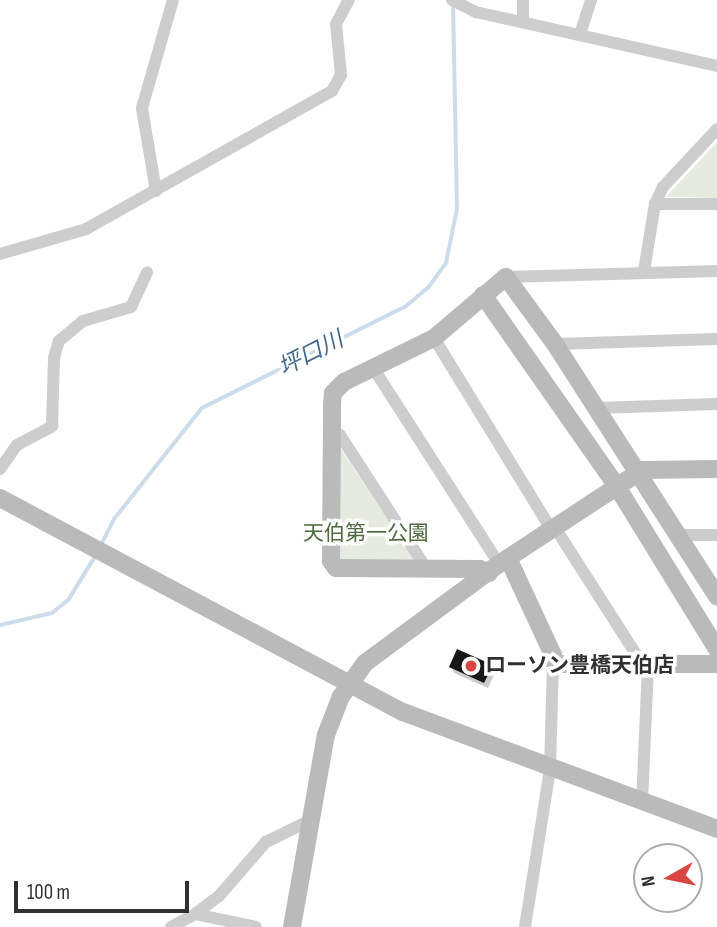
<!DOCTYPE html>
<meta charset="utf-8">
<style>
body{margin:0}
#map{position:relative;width:717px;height:927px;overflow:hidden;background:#fff;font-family:"Sofia Sans Condensed","Noto Sans JP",sans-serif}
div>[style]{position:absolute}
.green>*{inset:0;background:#e5ecdf}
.shadow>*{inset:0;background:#0003}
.stream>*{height:3.5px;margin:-1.75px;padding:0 1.75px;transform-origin:1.75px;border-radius:1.75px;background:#cddcea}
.building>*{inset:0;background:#171717}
.street>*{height:12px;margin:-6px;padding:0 6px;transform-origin:6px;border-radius:6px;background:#cdcdcd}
.secondary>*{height:18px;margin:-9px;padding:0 9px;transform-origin:9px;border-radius:9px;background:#bababa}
.dots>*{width:19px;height:19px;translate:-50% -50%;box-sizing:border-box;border:4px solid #fff;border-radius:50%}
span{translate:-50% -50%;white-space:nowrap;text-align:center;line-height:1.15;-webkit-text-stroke:7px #fff;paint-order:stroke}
.park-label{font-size:21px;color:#4f6940}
.poi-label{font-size:21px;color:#303030;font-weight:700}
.left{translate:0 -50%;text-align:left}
.water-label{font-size:23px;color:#43688d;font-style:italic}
.north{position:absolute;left:633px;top:843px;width:70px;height:70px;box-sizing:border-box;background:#fff;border:2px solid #acacac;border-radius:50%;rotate:261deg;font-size:19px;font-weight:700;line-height:28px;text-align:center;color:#303030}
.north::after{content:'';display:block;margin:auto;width:24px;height:32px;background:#d94540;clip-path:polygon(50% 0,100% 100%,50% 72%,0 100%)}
.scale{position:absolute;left:14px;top:881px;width:175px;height:32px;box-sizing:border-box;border:4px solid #303030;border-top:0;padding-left:9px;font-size:21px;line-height:24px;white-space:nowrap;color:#303030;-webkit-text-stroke:5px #fff;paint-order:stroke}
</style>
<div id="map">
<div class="green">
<div style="clip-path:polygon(717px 142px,717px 198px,666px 197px)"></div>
<div style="clip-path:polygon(337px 443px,414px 560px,338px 561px)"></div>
</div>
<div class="shadow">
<div style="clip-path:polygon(451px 666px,491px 667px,495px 673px,488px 688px,454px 673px)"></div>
</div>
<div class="stream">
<div style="left:101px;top:545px;width:30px;rotate:-63deg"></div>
<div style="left:115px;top:518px;width:140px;rotate:-51.7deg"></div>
<div style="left:202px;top:408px;width:227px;rotate:-26.5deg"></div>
<div style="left:405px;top:307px;width:30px;rotate:-40deg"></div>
<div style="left:428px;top:288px;width:31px;rotate:-54deg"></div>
<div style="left:446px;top:263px;width:55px;rotate:-78.5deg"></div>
<div style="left:457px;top:209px;width:203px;rotate:-91.1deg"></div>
<div style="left:0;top:625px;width:53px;rotate:-13deg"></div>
<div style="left:52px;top:613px;width:22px;rotate:-39deg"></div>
<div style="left:69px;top:599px;width:52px;rotate:-58.5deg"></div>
</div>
<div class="building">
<div style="clip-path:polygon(457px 649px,493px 665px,484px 683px,449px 667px)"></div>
</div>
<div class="street">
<div style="left:452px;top:0;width:27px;rotate:27deg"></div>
<div style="left:476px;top:12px;width:247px;rotate:12.6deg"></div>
<div style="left:523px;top:0;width:22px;rotate:90deg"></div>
<div style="left:580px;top:34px;width:36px;rotate:-72deg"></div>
<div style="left:156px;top:191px;width:84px;rotate:-99.6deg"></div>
<div style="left:142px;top:108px;width:112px;rotate:-74deg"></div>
<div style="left:655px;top:204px;width:62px"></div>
<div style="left:0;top:254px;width:90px;rotate:-16.2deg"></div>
<div style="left:86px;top:229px;width:282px;rotate:-29.3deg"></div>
<div style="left:332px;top:91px;width:18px;rotate:-61deg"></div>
<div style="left:341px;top:75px;width:51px;rotate:-95.6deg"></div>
<div style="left:336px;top:24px;width:27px;rotate:-62deg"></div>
<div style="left:644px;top:271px;width:68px;rotate:-80.7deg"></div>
<div style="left:655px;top:204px;width:19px;rotate:-65deg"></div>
<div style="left:663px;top:187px;width:79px;rotate:-47deg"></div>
<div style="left:506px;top:277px;width:211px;rotate:-1.6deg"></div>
<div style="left:434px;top:338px;width:224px;rotate:58.5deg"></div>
<div style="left:555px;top:344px;width:162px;rotate:-1.8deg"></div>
<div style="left:372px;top:366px;width:235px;rotate:57.3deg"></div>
<div style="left:596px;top:408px;width:121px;rotate:-1.9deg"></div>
<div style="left:331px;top:429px;width:11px;rotate:34deg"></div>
<div style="left:340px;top:435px;width:158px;rotate:57.1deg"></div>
<div style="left:0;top:469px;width:29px;rotate:-55deg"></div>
<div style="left:17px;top:445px;width:40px;rotate:-28deg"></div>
<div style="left:52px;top:426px;width:68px;rotate:-88.3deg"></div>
<div style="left:54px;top:358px;width:18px;rotate:-74deg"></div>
<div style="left:59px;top:341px;width:31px;rotate:-40deg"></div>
<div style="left:83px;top:321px;width:50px;rotate:-16.3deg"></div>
<div style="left:131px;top:307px;width:38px;rotate:-65deg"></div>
<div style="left:554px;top:526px;width:165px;rotate:57.4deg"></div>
<div style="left:678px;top:535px;width:39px"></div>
<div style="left:642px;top:803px;width:138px;rotate:-87.5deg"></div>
<div style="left:195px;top:914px;width:30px;rotate:-37deg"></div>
<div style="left:219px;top:896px;width:72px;rotate:-49deg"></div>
<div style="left:266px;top:842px;width:50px;rotate:-26.1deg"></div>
<div style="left:171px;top:927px;width:27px;rotate:-28deg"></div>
<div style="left:195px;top:914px;width:62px;rotate:12deg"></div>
<div style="left:525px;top:927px;width:160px;rotate:-81deg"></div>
<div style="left:550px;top:769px;width:105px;rotate:-88.4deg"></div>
</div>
<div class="secondary">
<div style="left:483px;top:295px;width:232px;rotate:55deg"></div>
<div style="left:616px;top:485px;width:193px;rotate:58.4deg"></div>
<div style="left:0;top:498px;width:456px;rotate:28deg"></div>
<div style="left:403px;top:712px;width:335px;rotate:20.4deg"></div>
<div style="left:508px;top:558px;width:107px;rotate:65.1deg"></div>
<div style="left:553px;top:655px;width:9px;rotate:90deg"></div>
<div style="left:553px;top:664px;width:164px"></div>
<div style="left:489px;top:573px;width:10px;rotate:-156deg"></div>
<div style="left:480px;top:569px;width:144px;rotate:-179.6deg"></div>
<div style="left:336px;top:568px;width:9px;rotate:-126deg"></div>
<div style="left:331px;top:561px;width:157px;rotate:-89.6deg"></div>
<div style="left:332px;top:404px;width:11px;rotate:-85deg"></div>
<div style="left:333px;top:393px;width:16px;rotate:-45deg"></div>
<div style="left:344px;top:382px;width:100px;rotate:-26.1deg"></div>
<div style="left:434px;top:338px;width:94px;rotate:-40.3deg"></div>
<div style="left:506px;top:277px;width:83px;rotate:53.8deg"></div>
<div style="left:555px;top:344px;width:300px;rotate:57.3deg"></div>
<div style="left:292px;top:927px;width:195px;rotate:-80deg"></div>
<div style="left:326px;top:735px;width:40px;rotate:-69deg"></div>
<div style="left:340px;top:698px;width:43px;rotate:-54.5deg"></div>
<div style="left:365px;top:663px;width:167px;rotate:-36.5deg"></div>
<div style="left:499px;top:564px;width:171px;rotate:-33.3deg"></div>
<div style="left:642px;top:470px;width:75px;rotate:-0.8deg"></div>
</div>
<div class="dots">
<div style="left:471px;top:666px;background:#d94540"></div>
</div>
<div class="park-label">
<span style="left:366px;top:534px">天伯第一公園</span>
</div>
<div class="poi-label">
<span class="left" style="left:485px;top:666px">ローソン豊橋天伯店</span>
</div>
<div class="water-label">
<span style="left:311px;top:354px;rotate:-27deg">坪口川</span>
</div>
<div class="north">N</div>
<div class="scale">100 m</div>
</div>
